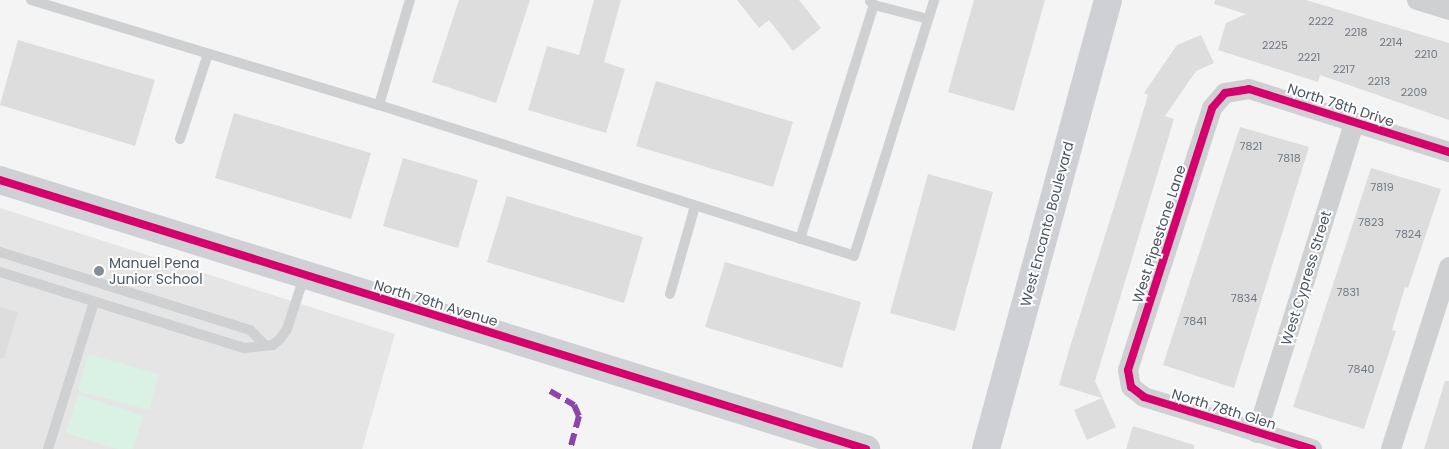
<!DOCTYPE html>
<style>
body{margin:0}
#map{position:relative;width:1449px;height:449px;overflow:hidden;background:#f4f4f4;font-family:Poppins,sans-serif}
div>[style]{position:absolute}
.education>*{inset:0;background:#e6e5e6}
.green>*{inset:0;background:#d9f2e3}
.building>*{inset:0;background:#ddddde}
.lane>*{height:10px;margin:-5px;padding:0 5px;transform-origin:5px;border-radius:5px;background:#ced0d2}
.street>*{height:20px;margin:-10px;padding:0 10px;transform-origin:10px;border-radius:10px;background:#ced0d2}
.secondary>*{height:28px;margin:-14px;padding:0 14px;transform-origin:14px;border-radius:14px;background:#ced0d4}
.quiet>*{height:6px;margin-top:-3px;transform-origin:0;background:repeating-linear-gradient(90deg,#8e44ad 0 12px,transparent 0 18px)}
.cycleway>*{height:8px;margin:-4px;padding:0 4px;transform-origin:4px;border-radius:4px;background:#d6006c}
.dots>*{width:14px;height:14px;translate:-50% -50%;box-sizing:border-box;border:2px solid #fff;border-radius:50%}
span{translate:-50% -50%;white-space:nowrap;text-align:center;line-height:1.15;-webkit-text-stroke:4px #fff;paint-order:stroke}
.number-label{font-size:11px;color:#707881}
.number-label span{-webkit-text-stroke-width:0}
.street-label{font-size:14px;color:#4a5661}
.poi-label{font-size:14px;color:#4a5661}
.left{translate:0 -50%;text-align:left}
</style>
<div id="map">
<div class="education">
<div style="clip-path:polygon(0 208px,395px 334px,362px 449px,0 449px)"></div>
</div>
<div class="green">
<div style="clip-path:polygon(88px 354px,159px 374px,149px 410px,78px 391px)"></div>
<div style="clip-path:polygon(78px 395px,143px 416px,133px 449px,118px 449px,66px 433px)"></div>
</div>
<div class="building">
<div style="clip-path:polygon(459px 0,530px 0,496px 103px,432px 82px)"></div>
<div style="clip-path:polygon(594px 0,621px 0,604px 62px,625px 69px,606px 133px,528px 110px,547px 46px,579px 55px)"></div>
<div style="clip-path:polygon(737px 0,799px 0,821px 28px,793px 51px,769px 20px,759px 28px)"></div>
<div style="clip-path:polygon(974px 0,1045px 0,1014px 111px,948px 92px)"></div>
<div style="clip-path:polygon(1215px 0,1306px 0,1449px 43px,1449px 120px,1320px 75px,1318px 82px,1218px 50px,1226px 23px,1246px 14px,1214px 4px)"></div>
<div style="clip-path:polygon(1201px 35px,1214px 63px,1196px 71px,1165px 116px,1174px 119px,1095px 381px,1116px 427px,1087px 440px,1074px 410px,1102px 398px,1059px 385px,1069px 350px,1124px 175px,1148px 95px,1144px 93px,1177px 45px)"></div>
<div style="clip-path:polygon(18px 40px,155px 80px,135px 146px,0 105px)"></div>
<div style="clip-path:polygon(656px 81px,793px 122px,773px 187px,636px 146px)"></div>
<div style="clip-path:polygon(234px 113px,371px 153px,351px 219px,215px 178px)"></div>
<div style="clip-path:polygon(1240px 127px,1309px 147px,1234px 388px,1163px 365px)"></div>
<div style="clip-path:polygon(403px 158px,478px 180px,458px 248px,383px 226px)"></div>
<div style="clip-path:polygon(1371px 168px,1441px 189px,1408px 288px,1405px 287px,1392px 330px,1396px 331px,1364px 429px,1293px 407px)"></div>
<div style="clip-path:polygon(928px 174px,993px 192px,955px 331px,890px 313px)"></div>
<div style="clip-path:polygon(507px 196px,643px 237px,624px 303px,487px 262px)"></div>
<div style="clip-path:polygon(725px 262px,861px 302px,842px 368px,705px 327px)"></div>
<div style="clip-path:polygon(0 307px,18px 312px,4px 359px,0 358px)"></div>
<div style="clip-path:polygon(1445px 381px,1449px 381px,1449px 449px,1424px 449px)"></div>
<div style="clip-path:polygon(1133px 426px,1194px 445px,1194px 449px,1126px 449px)"></div>
</div>
<div class="lane">
<div style="left:31px;top:0;width:363px;rotate:16.8deg"></div>
<div style="left:379px;top:105px;width:498px;rotate:17.6deg"></div>
<div style="left:854px;top:256px;width:268px;rotate:-72.6deg"></div>
<div style="left:870px;top:1px;width:6px;rotate:45deg"></div>
<div style="left:874px;top:5px;width:56px;rotate:14.5deg"></div>
<div style="left:379px;top:105px;width:109px;rotate:-73.6deg"></div>
<div style="left:180px;top:139px;width:89px;rotate:-71.8deg"></div>
<div style="left:800px;top:239px;width:245px;rotate:-72.5deg"></div>
<div style="left:0;top:252px;width:262px;rotate:17.3deg"></div>
<div style="left:250px;top:330px;width:18px;rotate:45deg"></div>
<div style="left:0;top:272px;width:256px;rotate:17.3deg"></div>
<div style="left:244px;top:348px;width:29px;rotate:-6deg"></div>
<div style="left:273px;top:345px;width:9px;rotate:-41deg"></div>
<div style="left:280px;top:339px;width:12px;rotate:-55deg"></div>
<div style="left:287px;top:329px;width:55px;rotate:-71.9deg"></div>
<div style="left:670px;top:294px;width:91px;rotate:-74.1deg"></div>
<div style="left:48px;top:449px;width:154px;rotate:-72.6deg"></div>
</div>
<div class="street">
<div style="left:1417px;top:0;width:34px;rotate:17deg"></div>
<div style="left:1257px;top:433px;width:325px;rotate:-72.6deg"></div>
<div style="left:1312px;top:449px;width:176px;rotate:-162.8deg"></div>
<div style="left:1144px;top:397px;width:16px;rotate:-142deg"></div>
<div style="left:1131px;top:387px;width:17px;rotate:-100deg"></div>
<div style="left:1128px;top:370px;width:275px;rotate:-72.2deg"></div>
<div style="left:1212px;top:108px;width:20px;rotate:-49deg"></div>
<div style="left:1225px;top:93px;width:24px;rotate:-9deg"></div>
<div style="left:1249px;top:89px;width:210px;rotate:17.5deg"></div>
<div style="left:1391px;top:449px;width:191px;rotate:-72.3deg"></div>
</div>
<div class="secondary">
<div style="left:0;top:180px;width:907px;rotate:17.26deg"></div>
<div style="left:986px;top:449px;width:465px;rotate:-74.8deg"></div>
</div>
<div class="quiet">
<div style="left:550px;top:391px;width:28px;rotate:30deg"></div>
<div style="left:574px;top:405px;width:12px;rotate:66deg"></div>
<div style="left:579px;top:416px;width:34px;rotate:105deg"></div>
</div>
<div class="cycleway">
<div style="left:0;top:180px;width:907px;rotate:17.26deg"></div>
<div style="left:1312px;top:449px;width:176px;rotate:-162.8deg"></div>
<div style="left:1144px;top:397px;width:16px;rotate:-142deg"></div>
<div style="left:1131px;top:387px;width:17px;rotate:-100deg"></div>
<div style="left:1128px;top:370px;width:275px;rotate:-72.2deg"></div>
<div style="left:1212px;top:108px;width:20px;rotate:-49deg"></div>
<div style="left:1225px;top:93px;width:24px;rotate:-9deg"></div>
<div style="left:1249px;top:89px;width:210px;rotate:17.5deg"></div>
</div>
<div class="dots">
<div style="left:99px;top:271px;background:#868d94"></div>
</div>
<div class="number-label">
<span style="left:1321px;top:21px">2222</span>
<span style="left:1356px;top:32px">2218</span>
<span style="left:1391px;top:42px">2214</span>
<span style="left:1275px;top:45px">2225</span>
<span style="left:1426px;top:54px">2210</span>
<span style="left:1309px;top:57px">2221</span>
<span style="left:1344px;top:69px">2217</span>
<span style="left:1379px;top:81px">2213</span>
<span style="left:1414px;top:92px">2209</span>
<span style="left:1251px;top:146px">7821</span>
<span style="left:1289px;top:158px">7818</span>
<span style="left:1382px;top:187px">7819</span>
<span style="left:1371px;top:222px">7823</span>
<span style="left:1408px;top:234px">7824</span>
<span style="left:1348px;top:292px">7831</span>
<span style="left:1244px;top:298px">7834</span>
<span style="left:1195px;top:321px">7841</span>
<span style="left:1361px;top:369px">7840</span>
</div>
<div class="street-label">
<span style="left:1341px;top:105px;rotate:18deg">North 78th Drive</span>
<span style="left:1047px;top:224px;rotate:-75deg">West Encanto Boulevard</span>
<span style="left:1159px;top:234px;rotate:-72deg">West Pipestone Lane</span>
<span style="left:1306px;top:278px;rotate:-73deg">West Cypress Street</span>
<span style="left:436px;top:303px;rotate:17deg">North 79th Avenue</span>
<span style="left:1224px;top:409px;rotate:17deg">North 78th Glen</span>
</div>
<div class="poi-label">
<span class="left" style="left:109px;top:271px">Manuel Pena<br>Junior School</span>
</div>
</div>
